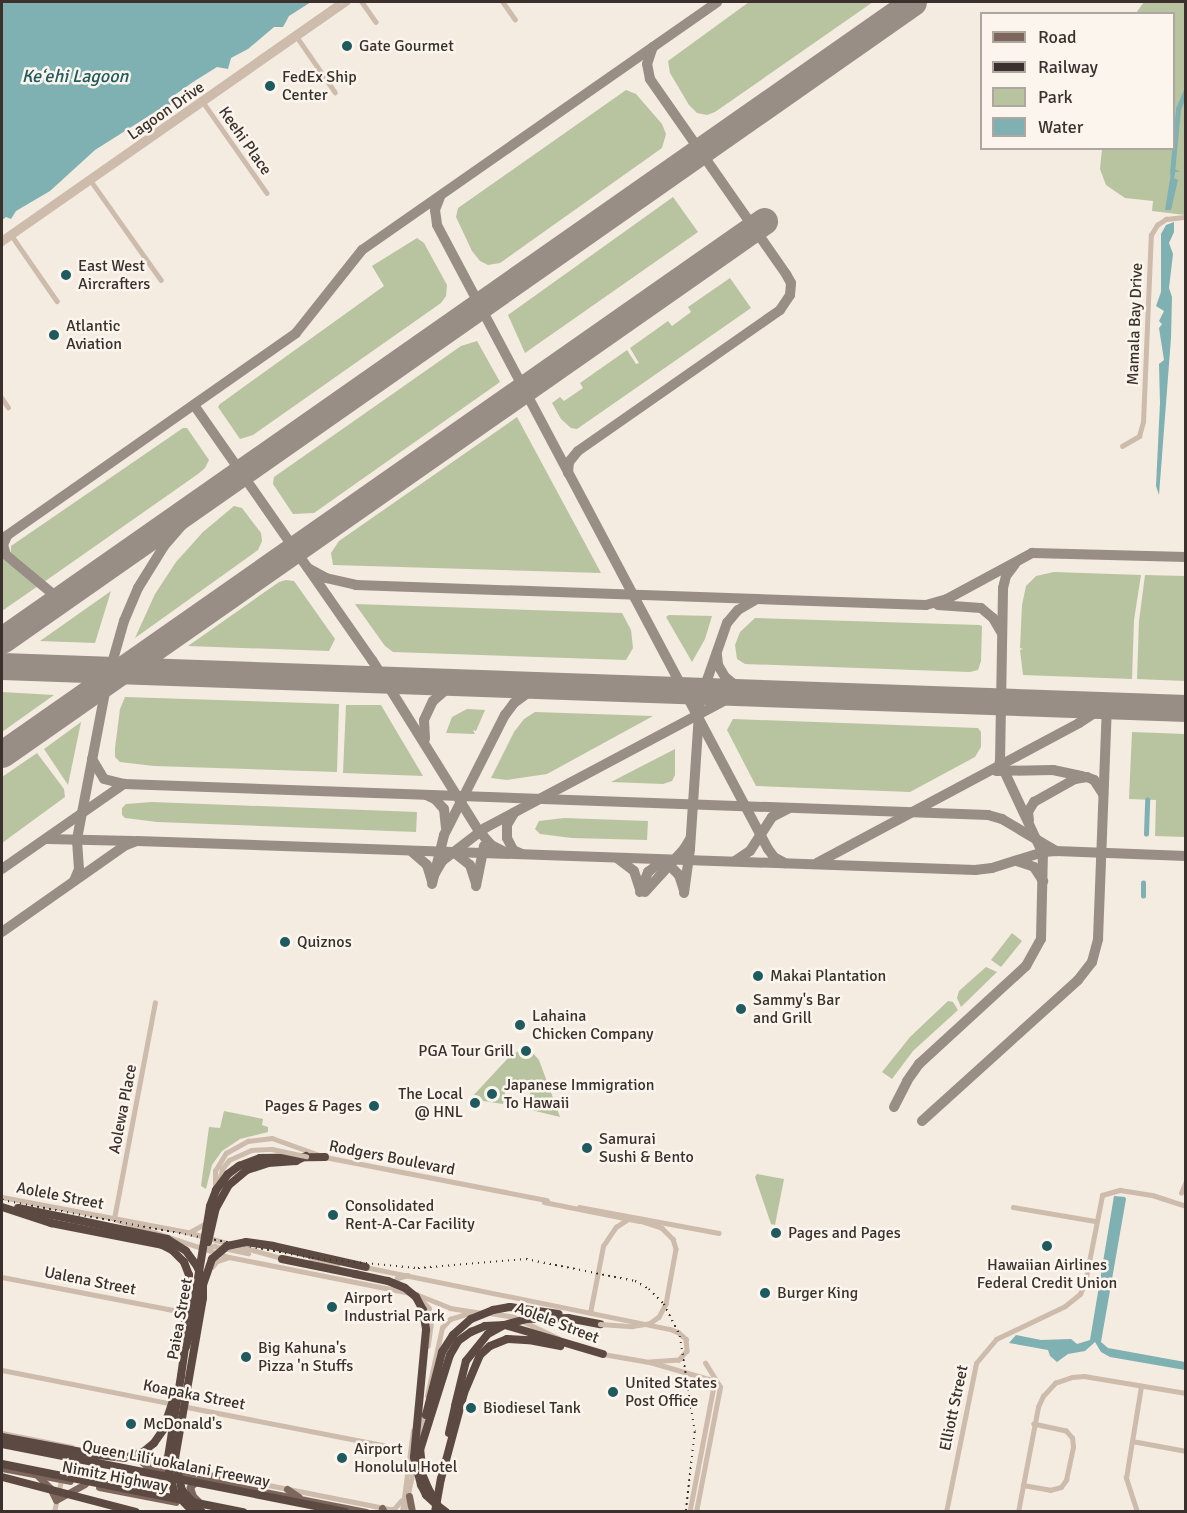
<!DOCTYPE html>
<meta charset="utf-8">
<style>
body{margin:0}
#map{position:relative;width:1187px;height:1513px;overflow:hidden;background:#f4ebe1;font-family:Signika,sans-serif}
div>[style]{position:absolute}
.green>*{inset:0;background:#b8c4a0}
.water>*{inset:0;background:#7fb0b2}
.canal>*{height:4.5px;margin:-2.25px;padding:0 2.25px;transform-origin:2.25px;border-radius:2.25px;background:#7fb0b2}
.taxiway>*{height:10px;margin:-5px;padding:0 5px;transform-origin:5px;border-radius:5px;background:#988e86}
.runway>*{height:27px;margin:-13.5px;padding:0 13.5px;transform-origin:13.5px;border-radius:13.5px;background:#988e86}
.minor>*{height:4.5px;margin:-2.25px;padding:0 2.25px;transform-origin:2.25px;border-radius:2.25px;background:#cdbbac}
.tertiary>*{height:5px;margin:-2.5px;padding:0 2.5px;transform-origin:2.5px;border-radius:2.5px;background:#cdbbac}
.primary>*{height:7px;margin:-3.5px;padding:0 3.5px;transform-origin:3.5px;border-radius:3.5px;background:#7d675c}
.motorway>*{height:8px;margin:-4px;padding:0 4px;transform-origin:4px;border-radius:4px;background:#5c4a42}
.rail>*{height:1.5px;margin-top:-0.75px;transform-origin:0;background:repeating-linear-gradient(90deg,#3b302b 0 1.5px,transparent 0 6px)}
.minor-bridge>*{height:4.5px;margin:-2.25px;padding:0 2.25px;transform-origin:2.25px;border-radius:2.25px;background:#cdbbac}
.motorway-bridge>*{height:8px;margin:-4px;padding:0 4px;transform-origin:4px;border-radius:4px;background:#5c4a42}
.dots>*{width:16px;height:16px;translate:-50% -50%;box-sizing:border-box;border:3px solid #fbf5ee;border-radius:50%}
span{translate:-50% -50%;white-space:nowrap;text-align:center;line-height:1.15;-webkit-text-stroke:5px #fbf5ee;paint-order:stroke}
.poi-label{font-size:16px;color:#3b302b}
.left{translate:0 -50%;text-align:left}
.right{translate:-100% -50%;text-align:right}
.street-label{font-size:16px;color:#3b302b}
.water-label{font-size:18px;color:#1f5a5e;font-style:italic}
.frame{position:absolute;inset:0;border:3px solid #3b302b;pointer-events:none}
.legend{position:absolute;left:980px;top:12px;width:195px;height:138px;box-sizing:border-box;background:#fbf5ee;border:2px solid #aea6a0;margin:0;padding:8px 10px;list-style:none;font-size:18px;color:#3b302b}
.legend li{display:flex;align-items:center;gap:12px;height:30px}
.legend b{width:30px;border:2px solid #aea6a0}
</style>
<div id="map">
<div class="green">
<div style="clip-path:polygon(749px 2px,873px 2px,715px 112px,707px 115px,697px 113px,689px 105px,670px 73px,668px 61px)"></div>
<div style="clip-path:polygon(1144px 2px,1185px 2px,1185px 215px,1152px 211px,1153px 201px,1125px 198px,1106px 185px,1100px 169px,1102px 149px,1174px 148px,1174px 14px,1136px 13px)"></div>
<div style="clip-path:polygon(626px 90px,636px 94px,662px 124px,666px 134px,662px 148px,500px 263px,488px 265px,480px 261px,472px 251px,456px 217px,458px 208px)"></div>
<div style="clip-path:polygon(673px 197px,698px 232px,525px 353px,508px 315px)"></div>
<div style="clip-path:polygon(417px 238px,424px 243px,447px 285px,446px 296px,441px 303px,253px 435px,240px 439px,218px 407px,220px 404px,384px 286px,372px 266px)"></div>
<div style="clip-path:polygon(730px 278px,751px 308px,577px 429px,571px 428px,561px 419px,552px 403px,560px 397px,564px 401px,583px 388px,580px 383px,627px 350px,636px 364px,639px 363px,630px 348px,668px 321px,672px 326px,691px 312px,688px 307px)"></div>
<div style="clip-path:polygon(477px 341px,500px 382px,314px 513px,293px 514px,273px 484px,274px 477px,461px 346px)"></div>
<div style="clip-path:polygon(517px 417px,601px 573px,333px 565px,331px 553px,339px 541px)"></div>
<div style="clip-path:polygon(183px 428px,187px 428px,209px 460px,205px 468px,198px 474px,44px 582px,11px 554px,11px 546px)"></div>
<div style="clip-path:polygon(234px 506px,242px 508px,261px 533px,262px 541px,258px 550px,135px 638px,155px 594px,176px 562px,203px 532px)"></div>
<div style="clip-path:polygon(2px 558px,38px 586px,2px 611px)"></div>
<div style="clip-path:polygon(1054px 572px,1141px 575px,1134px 620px,1132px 679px,1023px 675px,1020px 650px,1023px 649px,1020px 648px,1022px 605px,1026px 586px,1036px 576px)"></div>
<div style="clip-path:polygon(1145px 575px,1185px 576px,1185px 681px,1137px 679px,1139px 621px)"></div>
<div style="clip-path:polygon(286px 580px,294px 581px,335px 639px,329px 651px,188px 646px,279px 582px)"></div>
<div style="clip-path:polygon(111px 591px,95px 643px,40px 641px)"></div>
<div style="clip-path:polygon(355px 604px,622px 613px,631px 630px,633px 648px,626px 660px,393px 652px,385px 646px)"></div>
<div style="clip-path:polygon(669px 615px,712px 616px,705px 639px,692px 662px,666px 617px)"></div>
<div style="clip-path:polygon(755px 618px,979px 625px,982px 626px,981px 661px,978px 670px,970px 672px,745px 664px,737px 659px,735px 645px,740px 632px)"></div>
<div style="clip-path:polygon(2px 692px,54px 695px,2px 732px)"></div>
<div style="clip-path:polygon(125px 697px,339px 704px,337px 772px,154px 766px,120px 762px,115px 757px,115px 748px,120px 709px)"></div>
<div style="clip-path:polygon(346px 705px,381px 705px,423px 776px,343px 773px)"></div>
<div style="clip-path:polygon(467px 709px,485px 710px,476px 731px,473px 730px,475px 734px,446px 733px,452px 717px)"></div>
<div style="clip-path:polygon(535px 712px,653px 716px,547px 774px,507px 780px,491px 778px,514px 732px,524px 719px)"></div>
<div style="clip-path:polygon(733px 719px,978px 728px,981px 732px,981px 747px,975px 757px,910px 792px,756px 786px,727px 730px)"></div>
<div style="clip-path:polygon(81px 722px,68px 785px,44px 749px)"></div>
<div style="clip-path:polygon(1132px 732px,1185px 734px,1185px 837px,1155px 836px,1156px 800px,1129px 799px)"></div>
<div style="clip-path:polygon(675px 749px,675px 775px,672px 781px,663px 784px,611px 782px)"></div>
<div style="clip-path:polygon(37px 753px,64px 789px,65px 797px,2px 843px,2px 777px)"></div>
<div style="clip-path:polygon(152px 802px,417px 812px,416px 832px,157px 822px,125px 818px,122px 815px,122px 808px,126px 804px)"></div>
<div style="clip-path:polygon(564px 818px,648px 821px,647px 840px,572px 838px,540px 834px,535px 829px,539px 821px)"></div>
<div style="clip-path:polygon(1012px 933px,1022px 941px,1001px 967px,991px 960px)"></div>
<div style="clip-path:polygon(986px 967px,997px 972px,961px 1007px,957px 998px,959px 991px)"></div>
<div style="clip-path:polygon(948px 1001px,953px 1002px,958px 1010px,913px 1051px,892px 1079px,882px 1072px,910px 1037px)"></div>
<div style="clip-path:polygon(519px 1051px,533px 1053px,539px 1060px,560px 1117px,527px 1109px,531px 1088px,507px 1083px,503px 1104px,470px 1099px,511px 1055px)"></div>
<div style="clip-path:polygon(224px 1111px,263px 1119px,262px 1125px,268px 1127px,268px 1132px,240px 1139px,222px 1151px,212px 1165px,206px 1189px,201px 1186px,209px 1127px,220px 1128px)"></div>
<div style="clip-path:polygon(757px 1174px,784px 1179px,775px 1225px,771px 1224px,755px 1177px)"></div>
</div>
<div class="water">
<div style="clip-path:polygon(2px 2px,311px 2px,289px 16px,283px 27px,274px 27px,248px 49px,231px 58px,228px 69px,217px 67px,193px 82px,176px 94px,175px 104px,166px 105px,95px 150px,50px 191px,16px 211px,11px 219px,6px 217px,2px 220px)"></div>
<div style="clip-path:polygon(1172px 167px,1180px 172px,1175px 172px,1174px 178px,1178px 180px,1171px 210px,1165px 210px)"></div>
<div style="clip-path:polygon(1174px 222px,1174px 232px,1169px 243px,1173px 254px,1169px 288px,1172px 297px,1171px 338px,1159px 495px,1156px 486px,1160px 403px,1159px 364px,1164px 360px,1159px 328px,1162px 324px,1159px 321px,1164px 311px,1156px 306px,1161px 292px,1161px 234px,1166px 225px)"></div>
<div style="clip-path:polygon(1114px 1196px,1125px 1197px,1126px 1199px,1101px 1342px,1108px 1348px,1185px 1362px,1185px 1370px,1110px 1357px,1101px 1352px,1095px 1342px,1085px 1351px,1068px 1354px,1057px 1362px,1050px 1356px,1048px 1350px,1009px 1343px,1016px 1335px,1041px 1340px,1071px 1339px,1077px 1344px,1090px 1340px)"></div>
</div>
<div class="canal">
<div style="left:1172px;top:173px;width:64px;rotate:-84.6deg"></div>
<div style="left:1178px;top:109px;width:21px;rotate:-67deg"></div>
<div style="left:1146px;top:834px;width:34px;rotate:-88deg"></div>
<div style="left:1143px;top:896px;width:13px;rotate:-90deg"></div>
</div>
<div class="taxiway">
<div style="left:440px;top:197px;width:14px;rotate:111deg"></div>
<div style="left:435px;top:210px;width:15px;rotate:82deg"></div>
<div style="left:437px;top:225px;width:706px;rotate:62.06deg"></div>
<div style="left:768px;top:849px;width:10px;rotate:53deg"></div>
<div style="left:774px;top:857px;width:13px;rotate:29deg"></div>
<div style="left:194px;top:405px;width:311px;rotate:55.1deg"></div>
<div style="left:372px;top:660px;width:202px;rotate:58deg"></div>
<div style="left:479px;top:831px;width:18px;rotate:49deg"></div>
<div style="left:491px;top:845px;width:16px;rotate:27deg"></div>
<div style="left:568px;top:473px;width:11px;rotate:-85deg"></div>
<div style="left:569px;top:462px;width:14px;rotate:-51deg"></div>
<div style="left:578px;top:451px;width:246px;rotate:-34.9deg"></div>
<div style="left:780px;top:310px;width:18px;rotate:-56deg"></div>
<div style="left:790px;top:295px;width:12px;rotate:-85deg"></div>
<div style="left:791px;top:283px;width:10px;rotate:-119deg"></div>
<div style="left:786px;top:274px;width:238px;rotate:-124.9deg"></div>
<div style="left:650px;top:79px;width:15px;rotate:-101deg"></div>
<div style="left:647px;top:64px;width:18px;rotate:-71deg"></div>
<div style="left:7px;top:536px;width:10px;rotate:114deg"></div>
<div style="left:3px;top:545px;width:10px;rotate:73deg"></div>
<div style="left:6px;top:555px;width:69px;rotate:39.7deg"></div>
<div style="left:2px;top:539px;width:359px;rotate:-35deg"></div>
<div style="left:296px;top:333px;width:106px;rotate:-51.5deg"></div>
<div style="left:362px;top:250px;width:433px;rotate:-34.9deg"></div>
<div style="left:308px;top:568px;width:21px;rotate:29deg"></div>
<div style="left:326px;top:578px;width:31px;rotate:13deg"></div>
<div style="left:356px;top:585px;width:570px;rotate:2.01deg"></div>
<div style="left:926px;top:605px;width:22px;rotate:-16deg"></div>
<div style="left:947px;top:599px;width:97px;rotate:-28.4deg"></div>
<div style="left:1032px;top:553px;width:154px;rotate:1.5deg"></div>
<div style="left:938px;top:605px;width:43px;rotate:4deg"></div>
<div style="left:981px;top:608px;width:16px;rotate:40deg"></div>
<div style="left:993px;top:618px;width:16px;rotate:60deg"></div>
<div style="left:717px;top:655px;width:10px;rotate:84deg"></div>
<div style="left:718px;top:665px;width:14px;rotate:60deg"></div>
<div style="left:725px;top:677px;width:13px;rotate:39deg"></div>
<div style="left:735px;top:685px;width:19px;rotate:18deg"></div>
<div style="left:425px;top:739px;width:19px;rotate:-93deg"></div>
<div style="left:424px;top:720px;width:21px;rotate:-65deg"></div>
<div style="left:433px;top:701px;width:20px;rotate:-41deg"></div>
<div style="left:448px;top:688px;width:24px;rotate:-12deg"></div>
<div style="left:92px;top:759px;width:23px;rotate:59deg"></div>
<div style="left:104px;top:779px;width:21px;rotate:14deg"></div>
<div style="left:996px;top:771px;width:57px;rotate:-1deg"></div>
<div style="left:1053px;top:770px;width:30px;rotate:12deg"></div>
<div style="left:426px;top:795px;width:10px;rotate:24deg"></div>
<div style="left:435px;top:799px;width:13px;rotate:48deg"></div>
<div style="left:444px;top:809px;width:18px;rotate:84deg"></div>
<div style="left:514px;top:813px;width:14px;rotate:120deg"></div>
<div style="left:507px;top:825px;width:13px;rotate:90deg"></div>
<div style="left:507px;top:838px;width:13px;rotate:63deg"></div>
<div style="left:513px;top:850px;width:10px;rotate:24deg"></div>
<div style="left:1029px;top:820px;width:8px;rotate:-97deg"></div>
<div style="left:1028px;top:812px;width:12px;rotate:-59deg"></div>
<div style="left:1034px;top:802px;width:47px;rotate:-29.3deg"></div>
<div style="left:1075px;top:779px;width:12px;rotate:-9deg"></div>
<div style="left:1087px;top:777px;width:8px;rotate:23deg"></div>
<div style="left:1094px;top:780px;width:17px;rotate:57deg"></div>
<div style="left:47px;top:839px;width:86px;rotate:1.3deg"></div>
<div style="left:411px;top:851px;width:21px;rotate:41deg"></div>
<div style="left:427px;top:865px;width:17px;rotate:73deg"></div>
<div style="left:455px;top:853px;width:19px;rotate:39deg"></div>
<div style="left:470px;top:865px;width:19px;rotate:72deg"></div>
<div style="left:617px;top:858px;width:21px;rotate:37deg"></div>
<div style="left:634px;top:871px;width:19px;rotate:72deg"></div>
<div style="left:665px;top:861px;width:20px;rotate:45deg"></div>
<div style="left:679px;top:875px;width:16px;rotate:72deg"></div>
<div style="left:735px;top:861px;width:18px;rotate:-34deg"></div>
<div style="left:750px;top:851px;width:40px;rotate:-57.1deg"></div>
<div style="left:772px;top:817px;width:18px;rotate:-27deg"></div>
<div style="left:1017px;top:861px;width:18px;rotate:19deg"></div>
<div style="left:1034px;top:867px;width:17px;rotate:57deg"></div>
<div style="left:817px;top:863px;width:297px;rotate:-28.1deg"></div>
<div style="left:1079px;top:723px;width:33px;rotate:-33deg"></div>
<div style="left:2px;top:869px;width:149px;rotate:-34.9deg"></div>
<div style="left:124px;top:784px;width:865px;rotate:2.05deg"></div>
<div style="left:988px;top:815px;width:15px;rotate:16deg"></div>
<div style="left:1002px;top:819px;width:63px;rotate:30.7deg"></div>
<div style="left:1056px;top:851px;width:130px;rotate:2.2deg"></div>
<div style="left:434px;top:875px;width:16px;rotate:-60deg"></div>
<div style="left:442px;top:861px;width:54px;rotate:-37.5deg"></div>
<div style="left:485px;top:828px;width:273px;rotate:-28deg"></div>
<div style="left:726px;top:700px;width:16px;rotate:-22deg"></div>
<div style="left:741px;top:694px;width:18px;rotate:-3deg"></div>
<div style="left:74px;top:881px;width:13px;rotate:-67deg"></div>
<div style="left:79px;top:869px;width:30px;rotate:-94deg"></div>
<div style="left:77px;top:839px;width:161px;rotate:-79.2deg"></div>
<div style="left:107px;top:681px;width:62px;rotate:-74.2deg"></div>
<div style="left:124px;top:621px;width:36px;rotate:-67deg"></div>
<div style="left:138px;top:588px;width:49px;rotate:-58.2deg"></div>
<div style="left:164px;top:546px;width:40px;rotate:-49deg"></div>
<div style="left:190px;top:516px;width:55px;rotate:-42.1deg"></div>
<div style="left:432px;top:884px;width:50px;rotate:-76.2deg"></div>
<div style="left:444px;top:835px;width:135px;rotate:-63.1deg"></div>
<div style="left:505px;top:715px;width:15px;rotate:-53deg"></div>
<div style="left:514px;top:703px;width:17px;rotate:-36deg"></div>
<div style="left:528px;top:693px;width:35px;rotate:-12deg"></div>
<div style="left:476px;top:886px;width:41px;rotate:-78.7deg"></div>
<div style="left:640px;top:892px;width:22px;rotate:-68deg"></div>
<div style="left:648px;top:872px;width:20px;rotate:-37deg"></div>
<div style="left:645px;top:892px;width:58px;rotate:-47.8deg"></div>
<div style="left:684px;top:849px;width:12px;rotate:-59deg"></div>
<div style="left:684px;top:893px;width:44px;rotate:-82.2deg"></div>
<div style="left:690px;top:849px;width:149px;rotate:-86.2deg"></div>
<div style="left:700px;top:700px;width:82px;rotate:-70.7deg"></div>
<div style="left:727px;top:623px;width:17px;rotate:-50deg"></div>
<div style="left:738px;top:610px;width:20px;rotate:-30deg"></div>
<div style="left:2px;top:932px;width:151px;rotate:-35.1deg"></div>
<div style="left:126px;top:845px;width:12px;rotate:-20deg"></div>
<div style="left:137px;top:841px;width:839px;rotate:1.98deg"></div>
<div style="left:975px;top:870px;width:17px;rotate:-7deg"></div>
<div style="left:992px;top:868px;width:53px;rotate:-17.4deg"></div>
<div style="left:1043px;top:852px;width:13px;rotate:-4deg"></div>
<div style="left:894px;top:1107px;width:29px;rotate:-63deg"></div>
<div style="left:907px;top:1081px;width:21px;rotate:-55deg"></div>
<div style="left:919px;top:1064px;width:145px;rotate:-42.5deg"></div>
<div style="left:1026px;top:966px;width:31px;rotate:-61deg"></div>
<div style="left:1041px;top:939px;width:85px;rotate:-88.7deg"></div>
<div style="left:1043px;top:854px;width:102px;rotate:-115.1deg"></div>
<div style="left:1000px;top:762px;width:174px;rotate:-89deg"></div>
<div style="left:1003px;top:588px;width:12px;rotate:-76deg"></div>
<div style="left:1006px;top:576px;width:15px;rotate:-53deg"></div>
<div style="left:922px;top:1121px;width:210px;rotate:-42.1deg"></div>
<div style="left:1078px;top:980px;width:23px;rotate:-52deg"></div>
<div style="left:1092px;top:962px;width:24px;rotate:-75deg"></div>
<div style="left:1098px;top:939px;width:234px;rotate:-87.8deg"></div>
</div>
<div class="runway">
<div style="left:2px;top:640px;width:1112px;rotate:-35deg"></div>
<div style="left:2px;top:666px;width:1185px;rotate:2.03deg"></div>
<div style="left:2px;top:754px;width:930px;rotate:-34.97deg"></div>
</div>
<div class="minor">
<div style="left:362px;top:2px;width:24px;rotate:55deg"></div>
<div style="left:503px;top:2px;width:21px;rotate:55deg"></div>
<div style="left:297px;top:37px;width:67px;rotate:55.4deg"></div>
<div style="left:203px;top:102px;width:111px;rotate:54.9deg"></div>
<div style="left:91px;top:181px;width:121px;rotate:54.7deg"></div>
<div style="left:12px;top:236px;width:79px;rotate:55.3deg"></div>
<div style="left:2px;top:398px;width:11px;rotate:56deg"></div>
<div style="left:1122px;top:446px;width:20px;rotate:-30deg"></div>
<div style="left:1139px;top:436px;width:15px;rotate:-74deg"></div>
<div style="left:1143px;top:422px;width:187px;rotate:-87.6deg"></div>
<div style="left:1151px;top:235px;width:12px;rotate:-59deg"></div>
<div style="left:1157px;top:225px;width:11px;rotate:-34deg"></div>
<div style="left:1166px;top:219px;width:20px;rotate:-6deg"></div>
<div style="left:217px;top:1187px;width:19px;rotate:-74deg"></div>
<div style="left:222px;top:1169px;width:11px;rotate:-52deg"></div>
<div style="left:229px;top:1160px;width:24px;rotate:-24deg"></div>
<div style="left:215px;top:1190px;width:19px;rotate:-90deg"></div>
<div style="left:215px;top:1171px;width:21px;rotate:-59deg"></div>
<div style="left:226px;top:1153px;width:25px;rotate:-29deg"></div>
<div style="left:248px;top:1141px;width:24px;rotate:-7deg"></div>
<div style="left:272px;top:1138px;width:56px;rotate:19.7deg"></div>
<div style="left:325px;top:1157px;width:226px;rotate:11deg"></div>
<div style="left:1181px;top:1193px;width:13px;rotate:-67deg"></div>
<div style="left:2px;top:1197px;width:188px;rotate:10.7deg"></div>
<div style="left:187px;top:1232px;width:102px;rotate:15.4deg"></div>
<div style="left:579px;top:1207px;width:142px;rotate:10.5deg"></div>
<div style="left:1013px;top:1207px;width:83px;rotate:9.7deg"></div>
<div style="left:114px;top:1219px;width:121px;rotate:18.3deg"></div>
<div style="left:229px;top:1257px;width:191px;rotate:11.2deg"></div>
<div style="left:416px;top:1294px;width:37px;rotate:22deg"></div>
<div style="left:450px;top:1308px;width:32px;rotate:9deg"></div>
<div style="left:114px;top:1219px;width:220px;rotate:-79.3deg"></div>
<div style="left:641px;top:1221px;width:22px;rotate:18deg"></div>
<div style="left:662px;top:1228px;width:16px;rotate:45deg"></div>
<div style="left:673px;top:1239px;width:10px;rotate:73deg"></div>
<div style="left:676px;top:1249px;width:56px;rotate:100.3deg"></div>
<div style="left:666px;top:1304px;width:15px;rotate:118deg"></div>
<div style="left:659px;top:1317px;width:10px;rotate:143deg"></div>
<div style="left:190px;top:1232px;width:18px;rotate:-29deg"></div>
<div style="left:204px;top:1250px;width:11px;rotate:-22deg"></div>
<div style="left:214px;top:1246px;width:35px;rotate:12deg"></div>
<div style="left:311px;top:1261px;width:27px;rotate:6deg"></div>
<div style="left:212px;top:1267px;width:8px;rotate:-50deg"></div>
<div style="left:217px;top:1261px;width:10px;rotate:-17deg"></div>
<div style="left:365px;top:1267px;width:311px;rotate:11.5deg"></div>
<div style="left:670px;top:1329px;width:9px;rotate:21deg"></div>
<div style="left:678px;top:1332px;width:11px;rotate:41deg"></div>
<div style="left:686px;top:1339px;width:12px;rotate:85deg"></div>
<div style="left:687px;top:1351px;width:12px;rotate:132deg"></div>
<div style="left:679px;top:1360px;width:29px;rotate:176deg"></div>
<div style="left:2px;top:1277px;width:175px;rotate:10.9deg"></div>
<div style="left:393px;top:1285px;width:8px;rotate:-60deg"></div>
<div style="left:397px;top:1278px;width:11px;rotate:-15deg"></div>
<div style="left:418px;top:1296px;width:16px;rotate:47deg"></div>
<div style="left:429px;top:1308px;width:11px;rotate:75deg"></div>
<div style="left:432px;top:1319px;width:27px;rotate:98deg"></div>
<div style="left:490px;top:1313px;width:24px;rotate:9deg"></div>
<div style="left:514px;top:1317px;width:49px;rotate:25.5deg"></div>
<div style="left:590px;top:1313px;width:68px;rotate:-79deg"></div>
<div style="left:603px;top:1246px;width:23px;rotate:-56deg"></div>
<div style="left:616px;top:1227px;width:17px;rotate:-33deg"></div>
<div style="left:603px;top:1354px;width:48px;rotate:9.7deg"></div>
<div style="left:650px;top:1362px;width:65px;rotate:16.2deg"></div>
<div style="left:712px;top:1380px;width:6px;rotate:72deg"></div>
<div style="left:714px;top:1386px;width:128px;rotate:100.8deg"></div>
<div style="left:2px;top:1370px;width:175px;rotate:11.2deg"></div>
<div style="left:427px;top:1396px;width:70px;rotate:-77.6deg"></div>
<div style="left:442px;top:1328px;width:12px;rotate:-48deg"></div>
<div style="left:450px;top:1319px;width:21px;rotate:-17deg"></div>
<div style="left:182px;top:1406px;width:205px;rotate:11deg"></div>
<div style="left:2px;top:1433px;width:71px;rotate:11.3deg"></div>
<div style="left:419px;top:1440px;width:27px;rotate:-80deg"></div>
<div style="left:1132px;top:1441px;width:55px;rotate:10.5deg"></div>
<div style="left:142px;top:1460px;width:253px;rotate:11.2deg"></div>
<div style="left:390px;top:1509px;width:4px"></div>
<div style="left:394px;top:1509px;width:11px;rotate:-49deg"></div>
<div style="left:1023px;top:1485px;width:27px;rotate:10deg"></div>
<div style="left:1050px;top:1490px;width:11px;rotate:-15deg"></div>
<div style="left:1061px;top:1487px;width:9px;rotate:-54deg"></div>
<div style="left:1066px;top:1480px;width:34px;rotate:-78deg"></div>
<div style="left:1073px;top:1447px;width:9px;rotate:-96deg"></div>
<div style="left:1072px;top:1438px;width:9px;rotate:-131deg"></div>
<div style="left:1066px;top:1431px;width:33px;rotate:-168deg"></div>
<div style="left:156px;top:1496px;width:40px;rotate:-77deg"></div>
<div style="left:54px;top:1512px;width:59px;rotate:-77.4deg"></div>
<div style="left:402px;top:1512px;width:82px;rotate:-82.3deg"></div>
<div style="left:404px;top:1512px;width:47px;rotate:-77.7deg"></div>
<div style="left:696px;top:1512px;width:127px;rotate:-79.1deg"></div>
<div style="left:720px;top:1387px;width:28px;rotate:-122deg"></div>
<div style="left:1018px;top:1512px;width:107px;rotate:-79.2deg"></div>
<div style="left:1038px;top:1407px;width:12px;rotate:-66deg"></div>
<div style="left:1043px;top:1396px;width:18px;rotate:-47deg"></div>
<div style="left:1055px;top:1383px;width:18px;rotate:-19deg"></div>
<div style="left:1072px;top:1377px;width:12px;rotate:-5deg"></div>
<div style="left:1084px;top:1376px;width:103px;rotate:9.5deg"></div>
<div style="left:1137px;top:1512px;width:36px;rotate:-108deg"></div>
<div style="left:1126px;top:1478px;width:93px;rotate:-80.7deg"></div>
</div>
<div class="tertiary">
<div style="left:2px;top:238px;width:411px;rotate:-35deg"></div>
<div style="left:2px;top:243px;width:421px;rotate:-34.9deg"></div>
<div style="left:946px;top:1512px;width:152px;rotate:-78.6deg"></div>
<div style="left:976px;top:1363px;width:31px;rotate:-50deg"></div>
<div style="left:996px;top:1339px;width:76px;rotate:-25.6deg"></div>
<div style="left:1065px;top:1306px;width:19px;rotate:-39deg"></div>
<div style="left:1080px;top:1294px;width:13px;rotate:-67deg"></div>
<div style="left:1085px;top:1282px;width:89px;rotate:-78.9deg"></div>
<div style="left:1102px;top:1195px;width:19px;rotate:-16deg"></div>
<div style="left:1120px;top:1190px;width:32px;rotate:9deg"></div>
<div style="left:1152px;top:1195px;width:36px;rotate:18deg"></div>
</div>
<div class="primary">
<div style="left:140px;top:1460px;width:15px;rotate:42deg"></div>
<div style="left:2px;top:1468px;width:69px;rotate:10.8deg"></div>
<div style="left:147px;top:1469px;width:223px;rotate:11.1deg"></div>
<div style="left:206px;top:1473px;width:14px;rotate:30deg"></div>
<div style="left:38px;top:1476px;width:17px;rotate:45deg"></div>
<div style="left:50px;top:1488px;width:13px;rotate:63deg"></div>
<div style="left:56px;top:1500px;width:33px;rotate:-29deg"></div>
<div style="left:198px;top:1480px;width:11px;rotate:139deg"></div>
<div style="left:190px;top:1487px;width:9px;rotate:72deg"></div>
<div style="left:193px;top:1496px;width:10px;rotate:45deg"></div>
<div style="left:99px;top:1487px;width:78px;rotate:11deg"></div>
<div style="left:287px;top:1489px;width:14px;rotate:34deg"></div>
<div style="left:409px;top:1496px;width:16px;rotate:79deg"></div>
<div style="left:382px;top:1508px;width:4px;rotate:63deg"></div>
</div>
<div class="motorway">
<div style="left:228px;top:1174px;width:14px;rotate:-36deg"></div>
<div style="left:239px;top:1166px;width:22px;rotate:-21deg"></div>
<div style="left:260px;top:1158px;width:65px;rotate:-0.9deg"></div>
<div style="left:2px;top:1207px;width:52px;rotate:18.1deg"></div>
<div style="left:51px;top:1223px;width:113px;rotate:11.2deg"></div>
<div style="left:162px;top:1245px;width:11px;rotate:27deg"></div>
<div style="left:172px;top:1250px;width:17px;rotate:45deg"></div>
<div style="left:184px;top:1262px;width:14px;rotate:69deg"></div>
<div style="left:189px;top:1275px;width:57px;rotate:95deg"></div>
<div style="left:184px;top:1332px;width:14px;rotate:86deg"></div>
<div style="left:18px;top:1208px;width:60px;rotate:11.5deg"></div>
<div style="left:216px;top:1208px;width:26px;rotate:-61deg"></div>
<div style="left:229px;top:1185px;width:23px;rotate:-40deg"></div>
<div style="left:247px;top:1170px;width:22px;rotate:-18deg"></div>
<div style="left:268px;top:1163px;width:28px;rotate:-4deg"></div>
<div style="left:296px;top:1161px;width:11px;rotate:-27deg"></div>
<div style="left:273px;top:1246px;width:95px;rotate:12.7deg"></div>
<div style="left:282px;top:1259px;width:75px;rotate:11.6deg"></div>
<div style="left:568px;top:1318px;width:33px;rotate:11deg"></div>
<div style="left:191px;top:1319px;width:29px;rotate:-80deg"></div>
<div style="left:181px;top:1376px;width:34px;rotate:-82deg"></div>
<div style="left:426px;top:1415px;width:65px;rotate:-75.7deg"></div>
<div style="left:442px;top:1352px;width:20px;rotate:-57deg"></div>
<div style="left:453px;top:1335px;width:24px;rotate:-42deg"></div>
<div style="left:449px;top:1433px;width:28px;rotate:-77deg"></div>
<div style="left:420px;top:1448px;width:28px;rotate:84deg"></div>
<div style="left:423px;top:1476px;width:13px;rotate:67deg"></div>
<div style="left:428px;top:1488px;width:21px;rotate:61deg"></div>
<div style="left:438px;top:1506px;width:10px;rotate:37deg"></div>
<div style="left:420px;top:1450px;width:100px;rotate:-72.5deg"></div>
<div style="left:450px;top:1355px;width:16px;rotate:-60deg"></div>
<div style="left:458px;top:1341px;width:16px;rotate:-35deg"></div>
<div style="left:471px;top:1332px;width:15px;rotate:-23deg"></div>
<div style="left:485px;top:1326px;width:20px;rotate:-3deg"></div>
<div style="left:505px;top:1325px;width:102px;rotate:16.5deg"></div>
<div style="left:97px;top:1455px;width:27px;rotate:6deg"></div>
<div style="left:441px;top:1479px;width:89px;rotate:-75deg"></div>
<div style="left:464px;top:1393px;width:41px;rotate:-67.2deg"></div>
<div style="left:480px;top:1355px;width:13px;rotate:-42deg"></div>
<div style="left:490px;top:1346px;width:18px;rotate:-22deg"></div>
<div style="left:507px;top:1339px;width:22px;rotate:3deg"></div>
<div style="left:529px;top:1340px;width:32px;rotate:11deg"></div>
</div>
<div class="rail">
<div style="left:2px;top:1200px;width:315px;rotate:10.6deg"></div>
<div style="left:312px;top:1258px;width:106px;rotate:5.4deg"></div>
<div style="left:418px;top:1268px;width:108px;rotate:-4.8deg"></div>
<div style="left:526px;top:1259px;width:111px;rotate:11.4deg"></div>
<div style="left:635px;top:1281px;width:16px;rotate:30deg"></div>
<div style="left:649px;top:1289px;width:21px;rotate:45deg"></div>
<div style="left:664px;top:1304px;width:36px;rotate:63deg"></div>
<div style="left:680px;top:1336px;width:97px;rotate:81.1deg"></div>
<div style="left:695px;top:1432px;width:81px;rotate:96.4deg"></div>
</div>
<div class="minor-bridge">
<div style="left:251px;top:1150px;width:21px;rotate:-3deg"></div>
<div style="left:272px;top:1149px;width:35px;rotate:12deg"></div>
<div style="left:544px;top:1202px;width:97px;rotate:11.3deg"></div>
<div style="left:600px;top:1324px;width:32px;rotate:4deg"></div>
<div style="left:632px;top:1326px;width:19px;rotate:-9deg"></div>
</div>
<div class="motorway-bridge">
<div style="left:77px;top:1220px;width:92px;rotate:11.9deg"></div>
<div style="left:167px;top:1239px;width:22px;rotate:32deg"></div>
<div style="left:186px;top:1251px;width:19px;rotate:54deg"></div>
<div style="left:197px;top:1266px;width:16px;rotate:68deg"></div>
<div style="left:203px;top:1281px;width:17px;rotate:90deg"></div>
<div style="left:203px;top:1298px;width:162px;rotate:99.9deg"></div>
<div style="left:175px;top:1458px;width:33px;rotate:78deg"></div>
<div style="left:182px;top:1490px;width:30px;rotate:48deg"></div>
<div style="left:208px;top:1242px;width:35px;rotate:-77deg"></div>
<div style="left:355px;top:1274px;width:34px;rotate:12deg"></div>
<div style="left:388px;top:1281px;width:18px;rotate:22deg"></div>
<div style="left:405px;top:1288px;width:14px;rotate:39deg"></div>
<div style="left:416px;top:1297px;width:15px;rotate:62deg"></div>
<div style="left:423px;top:1310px;width:20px;rotate:81deg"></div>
<div style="left:426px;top:1330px;width:128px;rotate:95.4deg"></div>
<div style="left:414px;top:1457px;width:29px;rotate:76deg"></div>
<div style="left:421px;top:1485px;width:11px;rotate:63deg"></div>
<div style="left:426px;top:1495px;width:16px;rotate:43deg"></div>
<div style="left:203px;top:1285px;width:28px;rotate:-71deg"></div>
<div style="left:212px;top:1259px;width:20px;rotate:-41deg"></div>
<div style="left:227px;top:1246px;width:19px;rotate:-12deg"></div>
<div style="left:246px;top:1242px;width:27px;rotate:8deg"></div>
<div style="left:196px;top:1290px;width:85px;rotate:-80.5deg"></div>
<div style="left:210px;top:1206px;width:17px;rotate:-69deg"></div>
<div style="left:216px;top:1190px;width:20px;rotate:-53deg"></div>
<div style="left:471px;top:1319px;width:24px;rotate:-22deg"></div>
<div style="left:493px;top:1310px;width:17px;rotate:-10deg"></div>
<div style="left:510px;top:1307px;width:49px;rotate:8.1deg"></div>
<div style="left:186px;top:1347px;width:49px;rotate:-74.5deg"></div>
<div style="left:181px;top:1376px;width:88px;rotate:99.1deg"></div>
<div style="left:167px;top:1463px;width:30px;rotate:76deg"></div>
<div style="left:174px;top:1492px;width:28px;rotate:46deg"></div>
<div style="left:455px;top:1406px;width:46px;rotate:-76.3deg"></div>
<div style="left:466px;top:1361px;width:35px;rotate:-51deg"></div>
<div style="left:488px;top:1334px;width:18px;rotate:-29deg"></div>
<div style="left:504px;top:1325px;width:23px;rotate:-15deg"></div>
<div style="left:526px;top:1319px;width:42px;rotate:-1.4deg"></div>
<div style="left:2px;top:1437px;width:97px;rotate:10.7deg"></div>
<div style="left:2px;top:1444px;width:350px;rotate:11.2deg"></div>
<div style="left:124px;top:1458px;width:20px;rotate:-18deg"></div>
<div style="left:143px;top:1452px;width:14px;rotate:-39deg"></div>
<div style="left:154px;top:1443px;width:16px;rotate:-55deg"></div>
<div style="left:163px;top:1430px;width:40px;rotate:-71.1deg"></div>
<div style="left:2px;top:1464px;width:246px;rotate:11.3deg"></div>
<div style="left:2px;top:1477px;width:138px;rotate:14.6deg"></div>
<div style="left:435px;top:1512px;width:34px;rotate:-80deg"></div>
</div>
<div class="dots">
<div style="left:347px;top:46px;background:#1f5a5e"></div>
<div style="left:270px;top:86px;background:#1f5a5e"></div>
<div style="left:66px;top:275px;background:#1f5a5e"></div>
<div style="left:54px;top:335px;background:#1f5a5e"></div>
<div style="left:285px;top:942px;background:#1f5a5e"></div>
<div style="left:758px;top:976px;background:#1f5a5e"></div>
<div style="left:741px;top:1009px;background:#1f5a5e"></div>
<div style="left:520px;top:1025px;background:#1f5a5e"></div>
<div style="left:526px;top:1051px;background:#1f5a5e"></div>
<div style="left:492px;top:1094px;background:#1f5a5e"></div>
<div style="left:475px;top:1103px;background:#1f5a5e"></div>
<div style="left:374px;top:1106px;background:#1f5a5e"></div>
<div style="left:587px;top:1148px;background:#1f5a5e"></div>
<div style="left:333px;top:1215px;background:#1f5a5e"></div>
<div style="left:776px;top:1233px;background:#1f5a5e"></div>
<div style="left:1047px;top:1246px;background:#1f5a5e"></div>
<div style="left:765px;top:1293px;background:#1f5a5e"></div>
<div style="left:332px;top:1307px;background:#1f5a5e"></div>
<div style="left:246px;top:1357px;background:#1f5a5e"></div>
<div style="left:613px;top:1392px;background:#1f5a5e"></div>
<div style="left:471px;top:1408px;background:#1f5a5e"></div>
<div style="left:131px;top:1424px;background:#1f5a5e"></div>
<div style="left:342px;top:1458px;background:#1f5a5e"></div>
</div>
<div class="poi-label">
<span class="left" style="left:359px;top:46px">Gate Gourmet</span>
<span class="left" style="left:282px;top:86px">FedEx Ship<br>Center</span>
<span class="left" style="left:78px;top:275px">East West<br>Aircrafters</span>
<span class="left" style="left:66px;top:335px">Atlantic<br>Aviation</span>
<span class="left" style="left:297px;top:942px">Quiznos</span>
<span class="left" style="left:770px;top:976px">Makai Plantation</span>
<span class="left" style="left:753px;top:1009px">Sammy's Bar<br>and Grill</span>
<span class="left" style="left:532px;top:1025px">Lahaina<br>Chicken Company</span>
<span class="right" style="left:514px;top:1051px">PGA Tour Grill</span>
<span class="left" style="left:504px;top:1094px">Japanese Immigration<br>To Hawaii</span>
<span class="right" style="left:463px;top:1103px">The Local<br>@ HNL</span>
<span class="right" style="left:362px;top:1106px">Pages &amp; Pages</span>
<span class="left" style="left:599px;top:1148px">Samurai<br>Sushi &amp; Bento</span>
<span class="left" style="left:345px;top:1215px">Consolidated<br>Rent-A-Car Facility</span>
<span class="left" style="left:788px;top:1233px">Pages and Pages</span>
<span style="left:1047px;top:1274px">Hawaiian Airlines<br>Federal Credit Union</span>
<span class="left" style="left:777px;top:1293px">Burger King</span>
<span class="left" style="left:344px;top:1307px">Airport<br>Industrial Park</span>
<span class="left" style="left:258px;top:1357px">Big Kahuna's<br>Pizza 'n Stuffs</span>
<span class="left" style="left:625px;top:1392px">United States<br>Post Office</span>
<span class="left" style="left:483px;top:1408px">Biodiesel Tank</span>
<span class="left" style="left:143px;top:1424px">McDonald's</span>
<span class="left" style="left:354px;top:1458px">Airport<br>Honolulu Hotel</span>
</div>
<div class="street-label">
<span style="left:166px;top:111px;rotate:-35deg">Lagoon Drive</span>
<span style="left:245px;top:141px;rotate:55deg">Keehi Place</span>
<span style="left:1135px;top:324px;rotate:-88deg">Mamala Bay Drive</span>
<span style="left:123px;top:1109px;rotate:-79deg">Aolewa Place</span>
<span style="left:392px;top:1158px;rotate:11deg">Rodgers Boulevard</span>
<span style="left:60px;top:1196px;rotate:11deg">Aolele Street</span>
<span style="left:90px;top:1281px;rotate:11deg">Ualena Street</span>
<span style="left:180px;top:1319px;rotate:-80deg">Paiea Street</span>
<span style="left:557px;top:1323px;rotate:21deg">Aolele Street</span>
<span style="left:194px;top:1395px;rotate:11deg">Koapaka Street</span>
<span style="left:954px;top:1408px;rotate:-78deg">Elliott Street</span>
<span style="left:176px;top:1464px;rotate:11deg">Queen Liliʻuokalani Freeway</span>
<span style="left:115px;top:1477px;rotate:11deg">Nimitz Highway</span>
</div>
<div class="water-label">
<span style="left:75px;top:76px">Keʻehi Lagoon</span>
</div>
<div class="frame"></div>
<ul class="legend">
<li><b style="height:8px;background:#7d675c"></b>Road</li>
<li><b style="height:8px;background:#3b302b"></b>Railway</li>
<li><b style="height:16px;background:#b8c4a0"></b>Park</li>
<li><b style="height:16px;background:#7fb0b2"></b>Water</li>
</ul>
</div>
